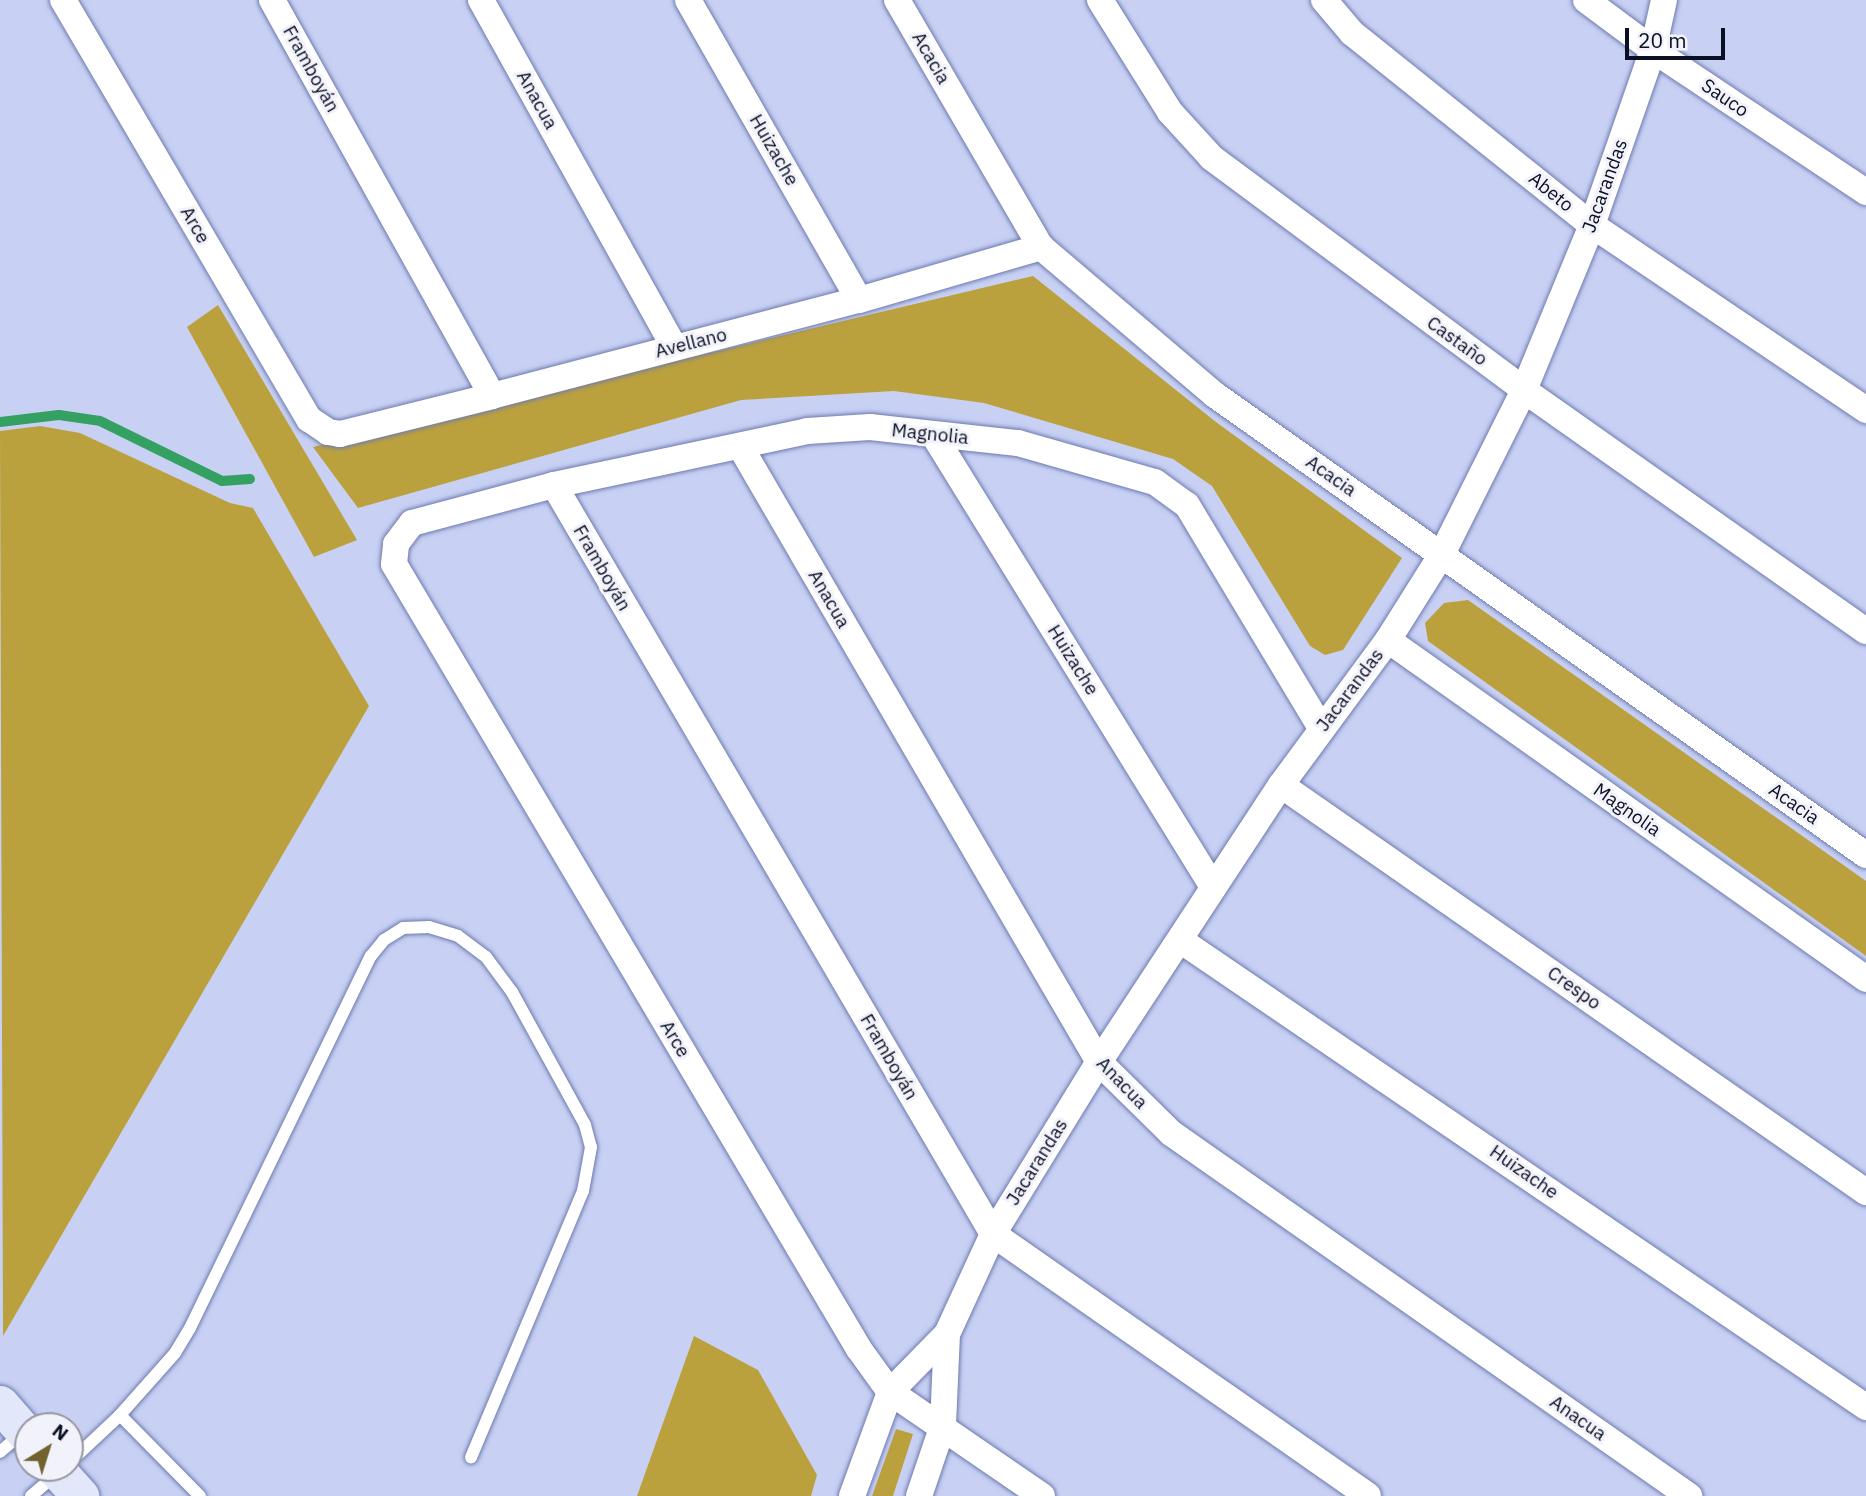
<!DOCTYPE html>
<meta charset="utf-8">
<style>
body{margin:0}
#map{position:relative;width:1866px;height:1496px;overflow:hidden;background:#c8d1f4;font-family:"IBM Plex Sans",sans-serif}
div>[style]{position:absolute}
.green>*{inset:0;background:#bba13e}
.stream>*{height:10px;margin:-5px;padding:0 5px;transform-origin:5px;border-radius:5px;background:#34a062}
.roads{filter:drop-shadow(0 0 2px #6e7aaf) drop-shadow(0 0 2px #6e7aaf)}
.service>*{height:12px;margin:-6px;padding:0 6px;transform-origin:6px;border-radius:6px;background:#fff}
.minor>*{height:26px;margin:-13px;padding:0 13px;transform-origin:13px;border-radius:13px;background:#fff}
.secondary>*{height:37px;margin:-18.5px;padding:0 18.5px;transform-origin:18.5px;border-radius:18.5px;background:#e3e7fa}
span{translate:-50% -50%;white-space:nowrap;text-align:center;line-height:1.15;-webkit-text-stroke:6px #f2f3fa;paint-order:stroke}
.street-label{font-size:19px;color:#0b0f23}
.north{position:absolute;left:14px;top:1412px;width:70px;height:70px;box-sizing:border-box;background:#f2f3fa;border:2px solid #9698a4;border-radius:50%;rotate:38deg;font-size:19px;font-weight:700;line-height:28px;text-align:center;color:#0b0f23}
.north::after{content:'';display:block;margin:auto;width:24px;height:32px;background:#716230;clip-path:polygon(50% 0,100% 100%,50% 72%,0 100%)}
.scale{position:absolute;left:1625px;top:28px;width:100px;height:32px;box-sizing:border-box;border:4px solid #0b0f23;border-top:0;padding-left:9px;font-size:21px;line-height:24px;white-space:nowrap;color:#0b0f23;-webkit-text-stroke:5px #f2f3fa;paint-order:stroke}
</style>
<div id="map">
<div class="green">
<div style="clip-path:polygon(1033px 276px,1216px 422px,1402px 558px,1343px 650px,1325px 655px,1310px 646px,1212px 486px,1173px 459px,984px 403px,894px 391px,741px 400px,358px 508px,313px 447px)"></div>
<div style="clip-path:polygon(218px 305px,357px 540px,314px 557px,187px 327px)"></div>
<div style="clip-path:polygon(40px 426px,80px 433px,230px 503px,253px 508px,369px 706px,3px 1336px,0 431px)"></div>
<div style="clip-path:polygon(1468px 600px,1866px 881px,1866px 956px,1428px 641px,1425px 623px,1444px 603px)"></div>
<div style="clip-path:polygon(694px 1336px,758px 1370px,817px 1475px,811px 1496px,637px 1496px)"></div>
<div style="clip-path:polygon(896px 1429px,913px 1434px,893px 1496px,872px 1496px)"></div>
</div>
<div class="stream">
<div style="left:0;top:422px;width:59px;rotate:-6.8deg"></div>
<div style="left:59px;top:415px;width:41px;rotate:8.3deg"></div>
<div style="left:100px;top:421px;width:136px;rotate:26.2deg"></div>
<div style="left:222px;top:481px;width:28px;rotate:-4deg"></div>
</div>
<div class="roads">
<div class="service">
<div style="left:120px;top:1415px;width:114px;rotate:45.4deg"></div>
<div style="left:0;top:1452px;width:28px;rotate:-41deg"></div>
<div style="left:70px;top:1462px;width:69px;rotate:-43.2deg"></div>
<div style="left:120px;top:1415px;width:83px;rotate:-48.4deg"></div>
<div style="left:175px;top:1353px;width:29px;rotate:-59deg"></div>
<div style="left:190px;top:1328px;width:414px;rotate:-64.1deg"></div>
<div style="left:371px;top:956px;width:21px;rotate:-51deg"></div>
<div style="left:384px;top:940px;width:22px;rotate:-32deg"></div>
<div style="left:403px;top:928px;width:26px;rotate:-2deg"></div>
<div style="left:429px;top:927px;width:30px;rotate:17deg"></div>
<div style="left:458px;top:936px;width:35px;rotate:37deg"></div>
<div style="left:486px;top:957px;width:44px;rotate:53.4deg"></div>
<div style="left:512px;top:992px;width:152px;rotate:61.2deg"></div>
<div style="left:585px;top:1125px;width:23px;rotate:75deg"></div>
<div style="left:591px;top:1147px;width:45px;rotate:100.3deg"></div>
<div style="left:583px;top:1191px;width:289px;rotate:112.8deg"></div>
<div style="left:31px;top:1496px;width:32px;rotate:-41deg"></div>
</div>
<div class="minor">
<div style="left:63px;top:0;width:486px;rotate:59.6deg"></div>
<div style="left:309px;top:419px;width:23px;rotate:34deg"></div>
<div style="left:328px;top:432px;width:12px;rotate:9deg"></div>
<div style="left:340px;top:434px;width:157px;rotate:-14deg"></div>
<div style="left:492px;top:396px;width:379px;rotate:-14.7deg"></div>
<div style="left:859px;top:300px;width:190px;rotate:-16.2deg"></div>
<div style="left:272px;top:0;width:453px;rotate:60.9deg"></div>
<div style="left:481px;top:0;width:397px;rotate:60.9deg"></div>
<div style="left:688px;top:0;width:345px;rotate:60.3deg"></div>
<div style="left:897px;top:0;width:286px;rotate:59.8deg"></div>
<div style="left:1041px;top:247px;width:228px;rotate:40.4deg"></div>
<div style="left:1215px;top:395px;width:797px;rotate:35.25deg"></div>
<div style="left:1100px;top:0;width:132px;rotate:58deg"></div>
<div style="left:1170px;top:112px;width:62px;rotate:47.6deg"></div>
<div style="left:1212px;top:158px;width:389px;rotate:36.6deg"></div>
<div style="left:1524px;top:390px;width:418px;rotate:35.2deg"></div>
<div style="left:1324px;top:0;width:43px;rotate:49.7deg"></div>
<div style="left:1352px;top:33px;width:307px;rotate:38.7deg"></div>
<div style="left:1592px;top:225px;width:331px;rotate:34deg"></div>
<div style="left:1586px;top:0;width:84px;rotate:36.7deg"></div>
<div style="left:1653px;top:50px;width:256px;rotate:33.7deg"></div>
<div style="left:933px;top:434px;width:533px;rotate:58.28deg"></div>
<div style="left:740px;top:446px;width:713px;rotate:59.77deg"></div>
<div style="left:1099px;top:1062px;width:101px;rotate:44.6deg"></div>
<div style="left:1171px;top:1133px;width:633px;rotate:35.02deg"></div>
<div style="left:554px;top:485px;width:868px;rotate:59.62deg"></div>
<div style="left:993px;top:1234px;width:457px;rotate:34.9deg"></div>
<div style="left:1388px;top:640px;width:586px;rotate:35.34deg"></div>
<div style="left:1281px;top:785px;width:713px;rotate:34.83deg"></div>
<div style="left:1180px;top:940px;width:830px;rotate:34.25deg"></div>
<div style="left:852px;top:1496px;width:111px;rotate:-69.9deg"></div>
<div style="left:890px;top:1392px;width:81px;rotate:-45.5deg"></div>
<div style="left:947px;top:1334px;width:110px;rotate:-65.3deg"></div>
<div style="left:993px;top:1234px;width:202px;rotate:-58.4deg"></div>
<div style="left:1099px;top:1062px;width:331px;rotate:-56.7deg"></div>
<div style="left:1281px;top:785px;width:180px;rotate:-53.6deg"></div>
<div style="left:1388px;top:640px;width:102px;rotate:-57.9deg"></div>
<div style="left:1442px;top:554px;width:183px;rotate:-63.4deg"></div>
<div style="left:1524px;top:390px;width:178px;rotate:-67.6deg"></div>
<div style="left:1592px;top:225px;width:185px;rotate:-70.8deg"></div>
<div style="left:1653px;top:50px;width:51px;rotate:-77.6deg"></div>
<div style="left:919px;top:1496px;width:75px;rotate:-71.3deg"></div>
<div style="left:943px;top:1425px;width:91px;rotate:-87.5deg"></div>
<div style="left:1042px;top:1496px;width:184px;rotate:-145.6deg"></div>
<div style="left:890px;top:1392px;width:53px;rotate:-125.8deg"></div>
<div style="left:859px;top:1349px;width:912px;rotate:-120.64deg"></div>
<div style="left:394px;top:564px;width:20px;rotate:-84deg"></div>
<div style="left:396px;top:544px;width:26px;rotate:-53deg"></div>
<div style="left:412px;top:523px;width:147px;rotate:-15deg"></div>
<div style="left:554px;top:485px;width:259px;rotate:-12deg"></div>
<div style="left:807px;top:431px;width:63px;rotate:-3.6deg"></div>
<div style="left:870px;top:427px;width:149px;rotate:6.2deg"></div>
<div style="left:1018px;top:443px;width:142px;rotate:15.9deg"></div>
<div style="left:1155px;top:482px;width:39px;rotate:36deg"></div>
<div style="left:1187px;top:505px;width:260px;rotate:59deg"></div>
</div>
<div class="secondary">
<div style="left:0;top:1404px;width:43px;rotate:48.8deg"></div>
<div style="left:55px;top:1468px;width:38px;rotate:48deg"></div>
</div>
</div>
<div class="street-label">
<span style="left:931px;top:58px;rotate:60deg">Acacia</span>
<span style="left:311px;top:69px;rotate:61deg">Framboyán</span>
<span style="left:1725px;top:98px;rotate:34deg">Sauco</span>
<span style="left:537px;top:100px;rotate:61deg">Anacua</span>
<span style="left:774px;top:150px;rotate:60deg">Huizache</span>
<span style="left:1605px;top:186px;rotate:-70deg">Jacarandas</span>
<span style="left:1551px;top:192px;rotate:39deg">Abeto</span>
<span style="left:195px;top:225px;rotate:60deg">Arce</span>
<span style="left:1457px;top:341px;rotate:36deg">Castaño</span>
<span style="left:691px;top:343px;rotate:-14deg">Avellano</span>
<span style="left:930px;top:434px;rotate:6deg">Magnolia</span>
<span style="left:1331px;top:476px;rotate:35deg">Acacia</span>
<span style="left:602px;top:568px;rotate:60deg">Framboyán</span>
<span style="left:829px;top:599px;rotate:60deg">Anacua</span>
<span style="left:1073px;top:660px;rotate:58deg">Huizache</span>
<span style="left:1350px;top:690px;rotate:-53deg">Jacarandas</span>
<span style="left:1794px;top:804px;rotate:35deg">Acacia</span>
<span style="left:1627px;top:810px;rotate:35deg">Magnolia</span>
<span style="left:1574px;top:988px;rotate:35deg">Crespo</span>
<span style="left:675px;top:1039px;rotate:59deg">Arce</span>
<span style="left:889px;top:1057px;rotate:60deg">Framboyán</span>
<span style="left:1122px;top:1083px;rotate:46deg">Anacua</span>
<span style="left:1037px;top:1162px;rotate:-58deg">Jacarandas</span>
<span style="left:1524px;top:1172px;rotate:35deg">Huizache</span>
<span style="left:1578px;top:1418px;rotate:35deg">Anacua</span>
</div>
<div class="north">N</div>
<div class="scale">20 m</div>
</div>
